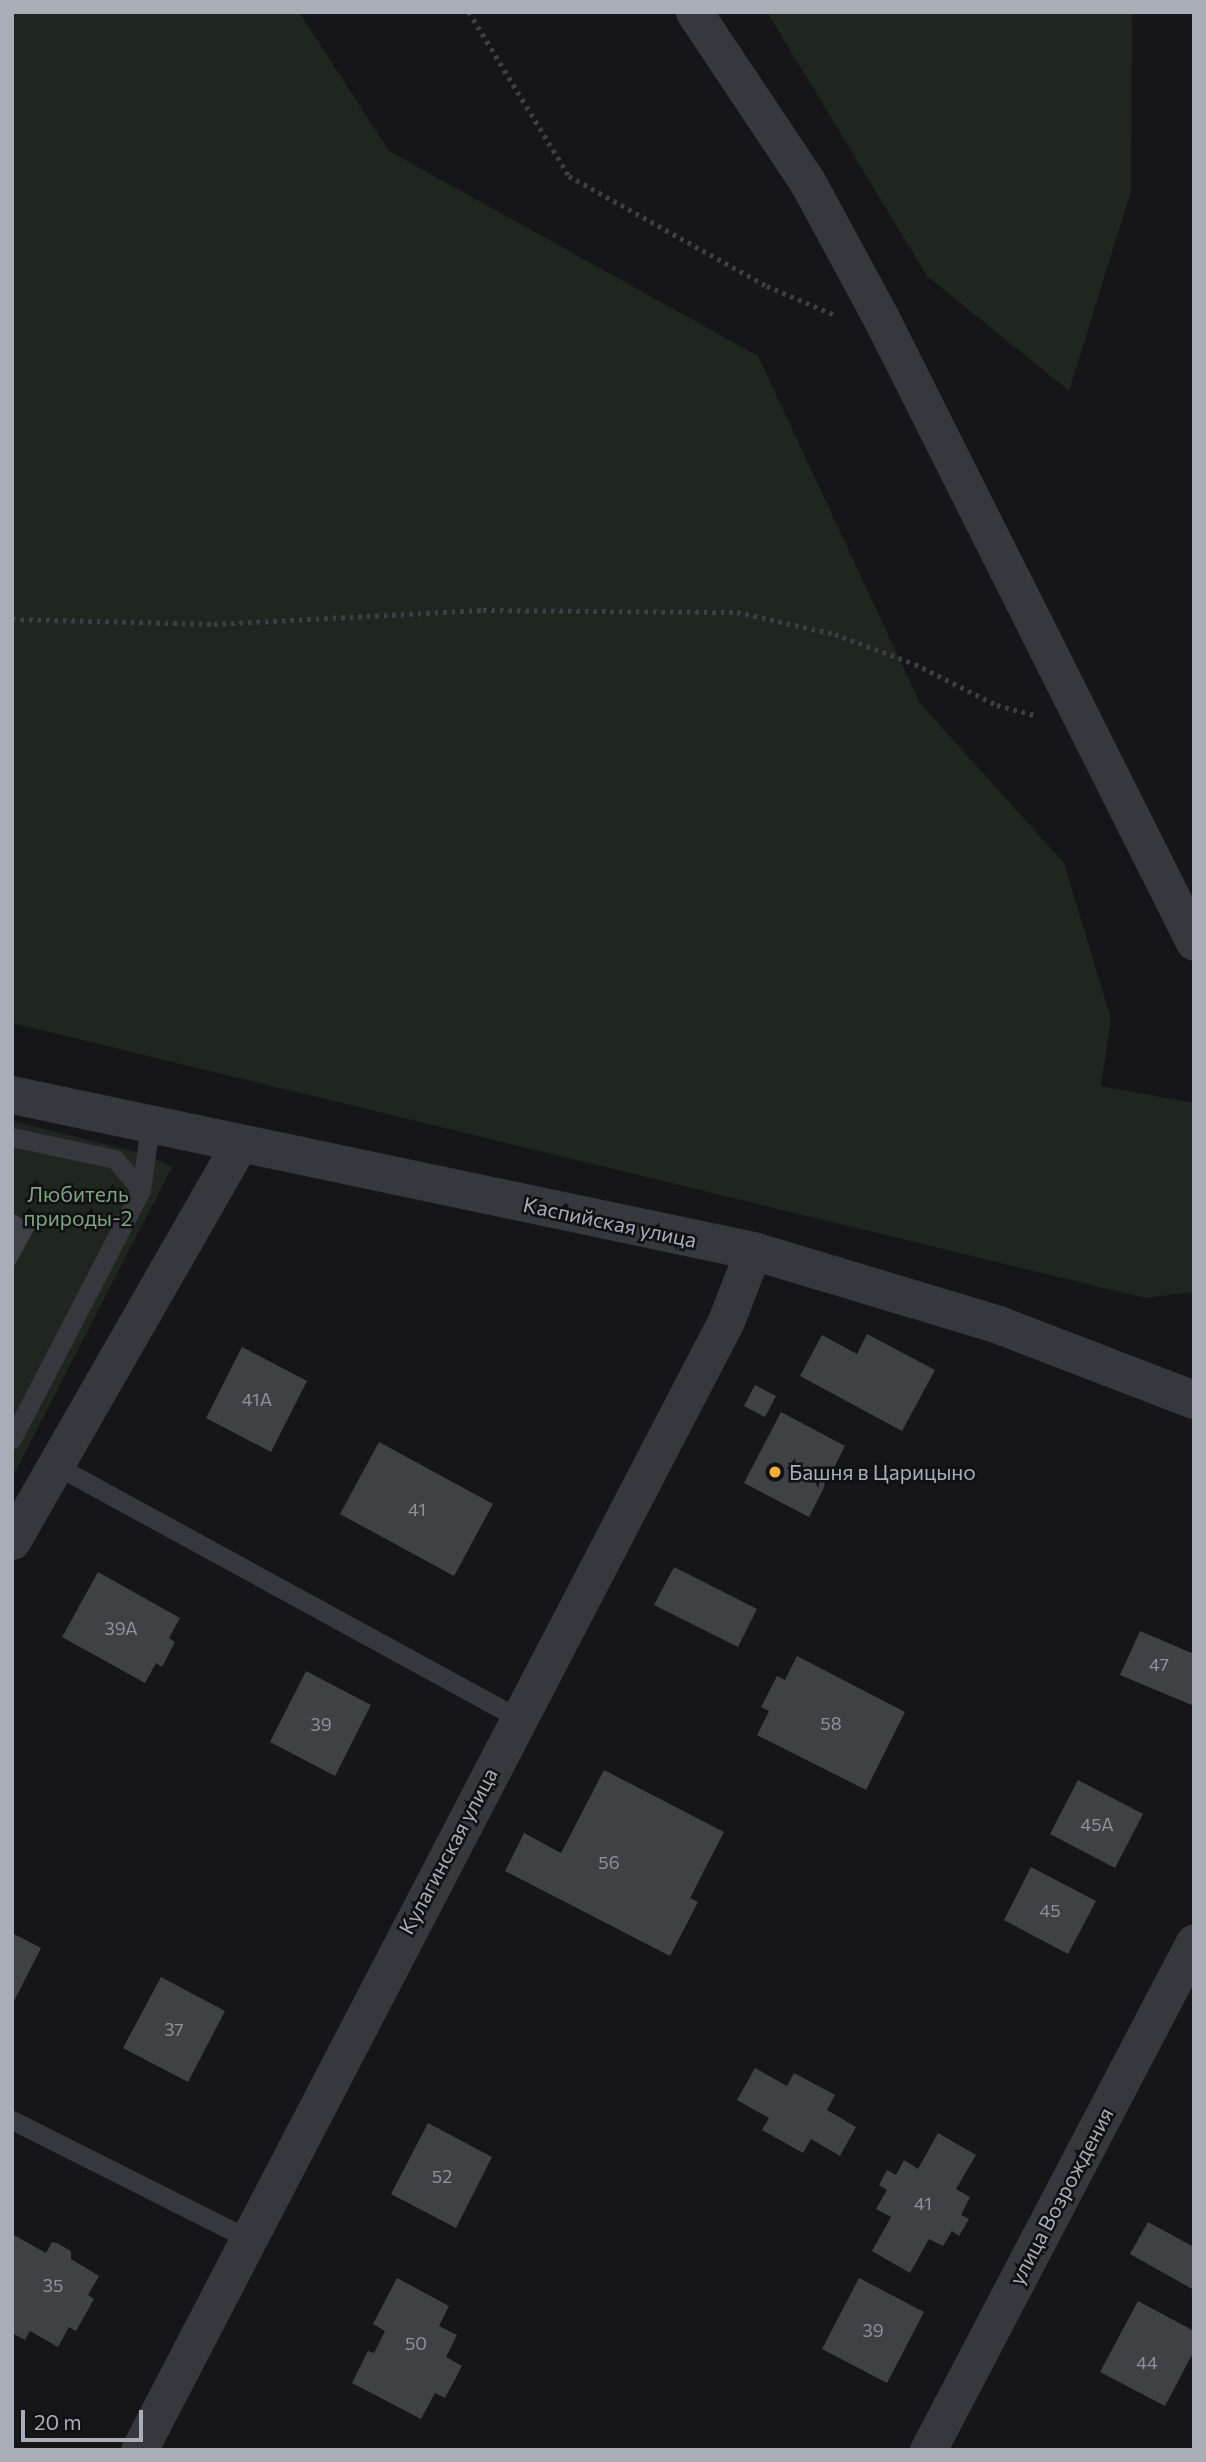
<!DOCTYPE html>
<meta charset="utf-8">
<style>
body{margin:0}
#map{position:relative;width:1206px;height:2462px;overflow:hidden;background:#161618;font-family:Commissioner,sans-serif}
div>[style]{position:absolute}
.green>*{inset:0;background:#1e261f}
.building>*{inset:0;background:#404145}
.path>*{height:4.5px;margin-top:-2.25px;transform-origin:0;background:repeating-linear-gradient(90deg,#3d3f44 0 3.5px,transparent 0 8.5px)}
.service>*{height:19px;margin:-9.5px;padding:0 9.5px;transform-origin:9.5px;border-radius:9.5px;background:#37383d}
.minor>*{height:37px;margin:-18.5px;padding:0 18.5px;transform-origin:18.5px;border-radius:18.5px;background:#37383d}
.tertiary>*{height:38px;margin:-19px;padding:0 19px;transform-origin:19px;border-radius:19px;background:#37383d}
.dots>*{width:19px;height:19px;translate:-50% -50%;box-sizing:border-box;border:4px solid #111113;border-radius:50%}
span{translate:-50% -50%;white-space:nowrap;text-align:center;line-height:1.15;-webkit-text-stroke:5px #111113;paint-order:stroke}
.number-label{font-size:18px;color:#8e929b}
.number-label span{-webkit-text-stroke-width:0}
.park-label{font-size:21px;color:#7fa381}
.street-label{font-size:21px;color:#a8adb8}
.poi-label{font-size:21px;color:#a8adb8}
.left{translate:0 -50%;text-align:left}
.frame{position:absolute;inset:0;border:14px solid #a8adb8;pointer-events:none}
.scale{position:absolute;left:21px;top:2410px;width:122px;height:32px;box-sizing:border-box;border:4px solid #a8adb8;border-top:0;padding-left:9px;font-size:21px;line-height:24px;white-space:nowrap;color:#a8adb8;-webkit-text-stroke:5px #111113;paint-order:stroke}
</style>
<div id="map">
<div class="green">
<div style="clip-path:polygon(12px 12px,299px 12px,389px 151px,758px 356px,920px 703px,1064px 863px,1111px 1019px,1101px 1086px,1194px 1103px,1194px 1292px,1145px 1298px,12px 1023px)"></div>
<div style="clip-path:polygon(767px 12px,1132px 12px,1131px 191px,1069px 391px,927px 276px)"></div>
<div style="clip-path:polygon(12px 1121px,145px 1154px,172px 1167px,12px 1478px)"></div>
</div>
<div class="building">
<div style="clip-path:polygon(12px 1213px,36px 1226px,12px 1270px)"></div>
<div style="clip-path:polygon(867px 1334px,935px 1370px,902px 1431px,800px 1376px,822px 1335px,857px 1354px)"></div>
<div style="clip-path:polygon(242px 1347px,307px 1381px,271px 1452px,206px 1418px)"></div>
<div style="clip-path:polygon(755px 1385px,776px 1396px,765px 1417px,744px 1406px)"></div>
<div style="clip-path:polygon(781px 1412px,845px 1446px,809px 1517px,744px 1483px)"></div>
<div style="clip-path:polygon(379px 1442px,493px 1504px,454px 1576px,340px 1514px)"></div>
<div style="clip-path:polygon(674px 1567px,757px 1609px,738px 1647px,654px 1605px)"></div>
<div style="clip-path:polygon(98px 1572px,180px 1618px,169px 1638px,175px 1642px,162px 1667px,156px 1663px,145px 1683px,62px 1637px)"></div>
<div style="clip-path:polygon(1140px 1631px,1194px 1654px,1194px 1706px,1120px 1675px)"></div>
<div style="clip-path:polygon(797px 1656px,905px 1712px,866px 1790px,757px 1735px,769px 1711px,761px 1707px,777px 1676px,785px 1680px)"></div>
<div style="clip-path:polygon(306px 1671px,371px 1705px,335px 1776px,270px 1742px)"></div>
<div style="clip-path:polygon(604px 1770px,724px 1832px,690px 1898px,698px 1902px,670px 1956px,505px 1871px,524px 1833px,561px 1853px)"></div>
<div style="clip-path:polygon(1078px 1780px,1143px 1814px,1115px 1868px,1050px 1834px)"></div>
<div style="clip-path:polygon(1031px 1867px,1096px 1901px,1068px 1954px,1004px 1920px)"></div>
<div style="clip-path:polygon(12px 1933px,41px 1948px,12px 2005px)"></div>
<div style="clip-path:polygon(161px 1977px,225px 2011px,188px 2082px,123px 2048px)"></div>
<div style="clip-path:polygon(755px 2068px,787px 2086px,794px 2073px,835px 2095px,827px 2110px,856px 2127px,840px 2156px,811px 2139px,803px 2153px,762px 2130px,769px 2118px,737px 2100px)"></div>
<div style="clip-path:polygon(428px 2123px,492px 2157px,456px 2228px,391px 2194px)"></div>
<div style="clip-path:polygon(938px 2133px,976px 2155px,956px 2189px,970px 2197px,961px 2215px,969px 2219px,959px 2236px,952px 2231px,943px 2246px,929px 2239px,910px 2273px,872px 2251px,891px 2217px,876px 2209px,887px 2190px,879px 2185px,887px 2170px,896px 2175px,904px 2160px,918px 2169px)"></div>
<div style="clip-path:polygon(1148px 2222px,1194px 2247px,1194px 2290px,1130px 2254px)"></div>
<div style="clip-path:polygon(12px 2234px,46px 2253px,52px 2242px,57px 2243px,71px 2251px,71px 2259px,99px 2276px,88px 2295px,94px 2299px,76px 2331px,69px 2327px,58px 2347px,30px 2331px,25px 2340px,12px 2333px)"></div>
<div style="clip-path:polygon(397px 2278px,449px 2306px,439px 2326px,457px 2335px,446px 2357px,462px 2366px,445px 2398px,435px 2393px,421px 2419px,352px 2383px,368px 2351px,374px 2353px,385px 2331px,373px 2324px)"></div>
<div style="clip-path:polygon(859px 2278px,924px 2312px,887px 2383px,822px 2349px)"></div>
<div style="clip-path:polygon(1138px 2301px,1194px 2331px,1194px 2351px,1165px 2406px,1100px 2372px)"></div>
</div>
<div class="path">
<div style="left:469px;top:12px;width:192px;rotate:58.6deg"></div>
<div style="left:569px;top:176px;width:227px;rotate:29.1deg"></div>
<div style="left:767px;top:286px;width:74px;rotate:23.1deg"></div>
<div style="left:12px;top:619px;width:202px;rotate:1.4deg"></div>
<div style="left:214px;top:624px;width:269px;rotate:-3deg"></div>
<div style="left:483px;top:610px;width:254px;rotate:0.5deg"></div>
<div style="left:737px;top:612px;width:100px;rotate:12.7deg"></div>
<div style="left:835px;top:634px;width:85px;rotate:20.6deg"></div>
<div style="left:915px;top:664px;width:92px;rotate:26.6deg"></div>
<div style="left:997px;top:705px;width:39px;rotate:15deg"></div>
</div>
<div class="service">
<div style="left:12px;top:1137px;width:105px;rotate:12.1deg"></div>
<div style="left:115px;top:1159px;width:40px;rotate:50deg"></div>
<div style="left:12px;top:1439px;width:280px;rotate:-62.6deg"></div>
<div style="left:141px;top:1190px;width:66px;rotate:-82.1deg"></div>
<div style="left:55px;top:1465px;width:528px;rotate:28.65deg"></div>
<div style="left:12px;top:2120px;width:263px;rotate:26.7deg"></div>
</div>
<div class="minor">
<div style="left:694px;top:12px;width:206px;rotate:56.3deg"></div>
<div style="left:808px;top:183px;width:151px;rotate:61.6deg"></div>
<div style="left:880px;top:316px;width:700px;rotate:63.36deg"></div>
<div style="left:12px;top:1541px;width:456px;rotate:-60.2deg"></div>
<div style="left:139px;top:2450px;width:1272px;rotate:-62.53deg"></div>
<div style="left:726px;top:1321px;width:75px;rotate:-68.9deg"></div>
<div style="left:928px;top:2450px;width:573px;rotate:-62.36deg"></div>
</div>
<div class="tertiary">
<div style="left:12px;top:1095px;width:757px;rotate:11.89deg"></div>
<div style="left:753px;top:1251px;width:257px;rotate:16.7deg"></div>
<div style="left:999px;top:1325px;width:209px;rotate:21deg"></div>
</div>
<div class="dots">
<div style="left:775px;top:1472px;background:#f2b134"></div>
</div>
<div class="number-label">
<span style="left:257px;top:1399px">41А</span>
<span style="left:417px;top:1509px">41</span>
<span style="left:121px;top:1628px">39А</span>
<span style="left:1159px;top:1664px">47</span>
<span style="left:831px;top:1723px">58</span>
<span style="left:321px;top:1724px">39</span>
<span style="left:1097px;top:1824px">45А</span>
<span style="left:609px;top:1862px">56</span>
<span style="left:1050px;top:1910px">45</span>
<span style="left:174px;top:2029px">37</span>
<span style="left:442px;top:2176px">52</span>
<span style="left:923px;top:2203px">41</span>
<span style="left:53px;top:2285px">35</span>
<span style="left:873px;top:2330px">39</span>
<span style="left:416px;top:2343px">50</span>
<span style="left:1147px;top:2362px">44</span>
</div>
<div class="park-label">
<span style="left:78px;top:1206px">Любитель<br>природы-2</span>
</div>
<div class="street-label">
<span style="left:610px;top:1222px;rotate:12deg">Каспийская улица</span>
<span style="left:448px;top:1851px;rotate:-62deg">Кулагинская улица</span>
<span style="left:1061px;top:2196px;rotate:-62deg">улица Возрождения</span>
</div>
<div class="poi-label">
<span class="left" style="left:789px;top:1472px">Башня в Царицыно</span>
</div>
<div class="frame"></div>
<div class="scale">20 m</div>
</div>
